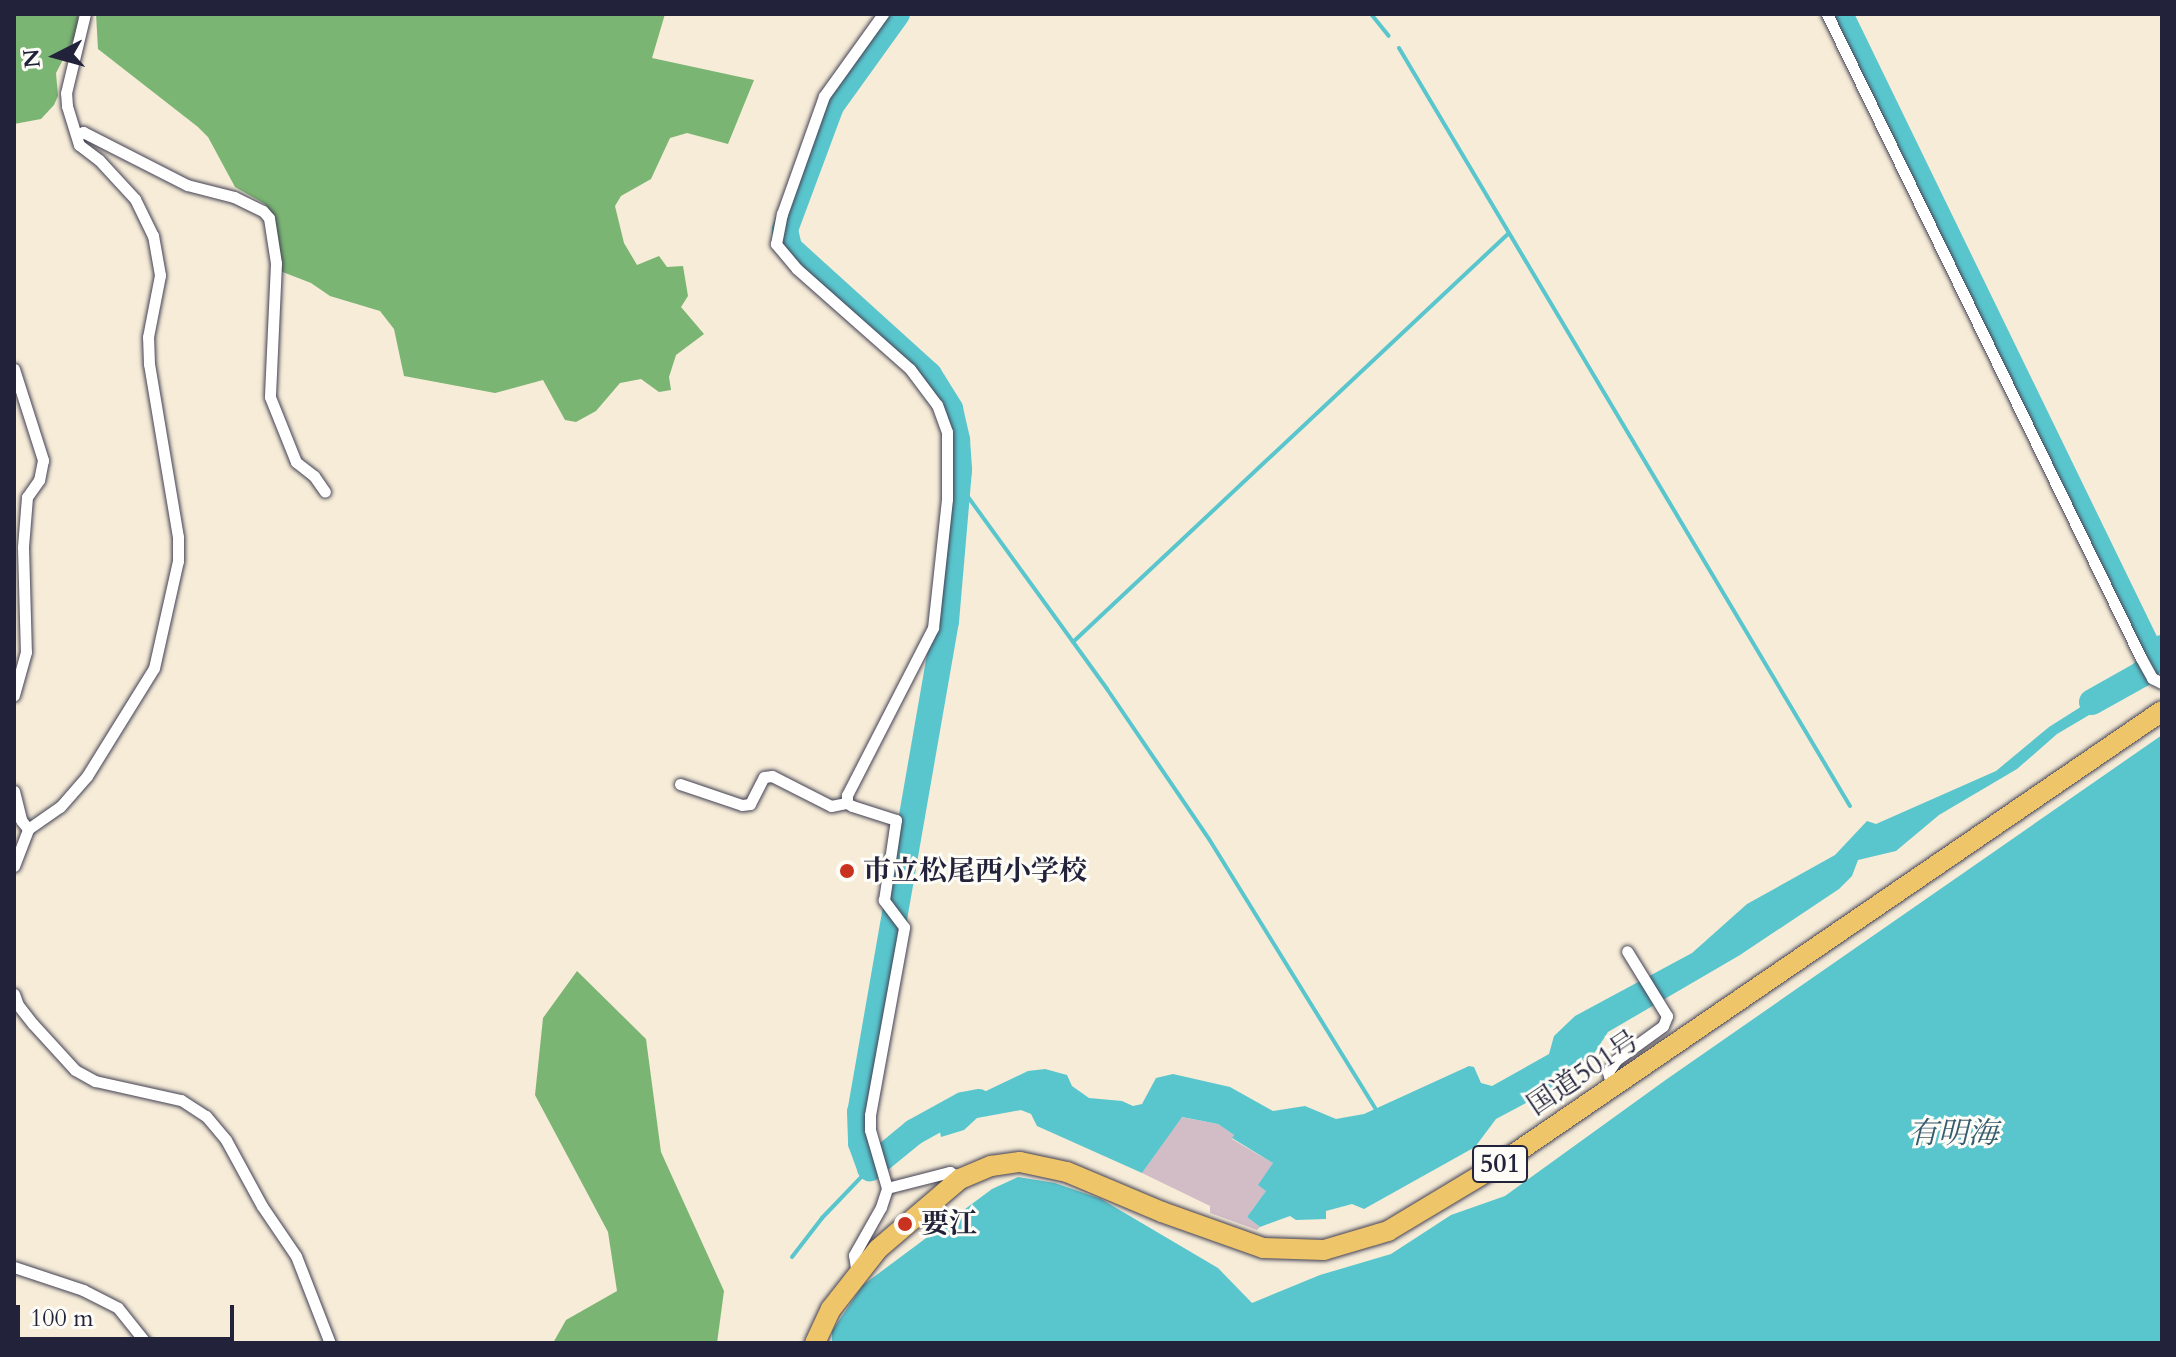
<!DOCTYPE html>
<meta charset="utf-8">
<style>
body{margin:0}
#map{position:relative;width:2176px;height:1357px;overflow:hidden;background:#f6ecd8;font-family:Cardo,"Noto Serif JP",serif}
div>[style]{position:absolute}
.industrial>*{inset:0;background:#d2bdc6}
.forest>*{inset:0;background:#7bb573}
.water>*{inset:0;background:#59c6ce}
.stream>*{height:4px;margin:-2px;padding:0 2px;transform-origin:2px;border-radius:2px;background:#59c6ce}
.river>*{height:26px;margin:-13px;padding:0 13px;transform-origin:13px;border-radius:13px;background:#59c6ce}
.roads{filter:drop-shadow(0 0 2px #424053) drop-shadow(0 0 2px #424053)}
.street>*{height:11px;margin:-5.5px;padding:0 5.5px;transform-origin:5.5px;border-radius:5.5px;background:#fff}
.highway>*{height:20px;margin:-10px;padding:0 10px;transform-origin:10px;border-radius:10px;background:#eec569}
.dots>*{width:22px;height:22px;translate:-50% -50%;box-sizing:border-box;border:4px solid #fdfcf7;border-radius:50%}
span{translate:-50% -50%;white-space:nowrap;text-align:center;line-height:1.15;-webkit-text-stroke:6px #fdfcf7;paint-order:stroke}
.shield-label span{padding:2px 6px;background:#fdfcf7;border:2px solid;border-radius:6px;-webkit-text-stroke-width:0}
.shield-label{font-size:26px;color:#22223b;font-weight:700}
.poi-label{font-size:28px;color:#22223b;font-weight:700}
.left{translate:0 -50%;text-align:left}
.street-label{font-size:28px;color:#22223b}
.water-label{font-size:30px;color:#355b6e;font-style:italic}
.frame{position:absolute;inset:0;border:16px solid #22223b;pointer-events:none}
.north{position:absolute;left:16px;top:16px;width:80px;height:80px;-webkit-text-stroke:6px #fdfcf7;paint-order:stroke;rotate:264deg;font-size:22px;font-weight:700;line-height:32px;text-align:center;color:#22223b}
.north::after{content:'';display:block;margin:auto;width:28px;height:36px;background:#22223b;clip-path:polygon(50% 0,100% 100%,50% 72%,0 100%)}
.scale{position:absolute;left:16px;top:1305px;width:218px;height:36px;box-sizing:border-box;border:4px solid #22223b;border-top:0;padding-left:10px;font-size:24px;line-height:28px;white-space:nowrap;color:#22223b;-webkit-text-stroke:6px #fdfcf7;paint-order:stroke}
</style>
<div id="map">
<div class="industrial">
<div style="clip-path:polygon(1181px 1117px,1218px 1124px,1234px 1135px,1232px 1139px,1273px 1163px,1267px 1190px,1247px 1217px,1260px 1227px,1257px 1230px,1210px 1213px,1210px 1206px,1142px 1173px)"></div>
</div>
<div class="forest">
<div style="clip-path:polygon(14px 14px,78px 14px,79px 29px,56px 73px,58px 96px,54px 105px,41px 119px,14px 124px)"></div>
<div style="clip-path:polygon(96px 14px,665px 14px,652px 58px,754px 80px,728px 144px,687px 133px,670px 138px,651px 179px,621px 196px,615px 206px,624px 243px,637px 265px,659px 256px,667px 267px,683px 266px,688px 296px,681px 307px,704px 334px,676px 355px,669px 377px,671px 390px,659px 392px,641px 379px,620px 383px,596px 411px,576px 422px,565px 420px,543px 380px,495px 393px,404px 376px,394px 329px,380px 311px,330px 296px,311px 283px,280px 271px,274px 224px,265px 204px,235px 187px,208px 137px,198px 127px,98px 49px)"></div>
<div style="clip-path:polygon(577px 971px,646px 1039px,661px 1152px,724px 1291px,717px 1343px,553px 1343px,566px 1320px,617px 1291px,608px 1232px,535px 1095px,543px 1018px)"></div>
</div>
<div class="water">
<div style="clip-path:polygon(2120px 682px,2123px 686px,2101px 708px,2057px 734px,2017px 769px,1939px 815px,1896px 851px,1858px 860px,1852px 876px,1839px 889px,1740px 955px,1608px 1032px,1595px 1052px,1550px 1090px,1496px 1119px,1475px 1147px,1364px 1209px,1352px 1204px,1326px 1211px,1326px 1219px,1296px 1220px,1290px 1216px,1260px 1227px,1247px 1217px,1266px 1191px,1258px 1185px,1273px 1163px,1232px 1138px,1234px 1135px,1218px 1124px,1182px 1117px,1142px 1173px,1037px 1126px,1031px 1114px,1021px 1110px,977px 1118px,964px 1130px,941px 1137px,940px 1132px,948px 1120px,944px 1111px,1028px 1071px,1045px 1069px,1067px 1075px,1072px 1086px,1089px 1098px,1122px 1101px,1133px 1106px,1142px 1104px,1156px 1078px,1173px 1074px,1230px 1087px,1273px 1111px,1305px 1106px,1336px 1119px,1364px 1114px,1469px 1066px,1474px 1067px,1481px 1083px,1492px 1086px,1549px 1054px,1554px 1036px,1575px 1016px,1692px 953px,1747px 904px,1835px 855px,1867px 821px,1876px 824px,1996px 771px,2049px 727px)"></div>
<div style="clip-path:polygon(2162px 735px,2162px 1343px,832px 1343px,832px 1331px,863px 1285px,992px 1189px,1018px 1177px,1055px 1183px,1101px 1199px,1218px 1268px,1252px 1303px,1320px 1275px,1391px 1254px,1451px 1215px,1505px 1196px,1667px 1079px)"></div>
</div>
<div class="stream">
<div style="left:1371px;top:14px;width:28px;rotate:51deg"></div>
<div style="left:1399px;top:48px;width:882px;rotate:59.25deg"></div>
<div style="left:958px;top:483px;width:254px;rotate:54.1deg"></div>
<div style="left:1107px;top:689px;width:181px;rotate:55.8deg"></div>
<div style="left:1209px;top:839px;width:322px;rotate:58.3deg"></div>
<div style="left:1073px;top:642px;width:596px;rotate:-43.17deg"></div>
<div style="left:792px;top:1257px;width:49px;rotate:-52.4deg"></div>
<div style="left:822px;top:1218px;width:69px;rotate:-46.2deg"></div>
</div>
<div class="river">
<div style="left:897px;top:14px;width:113px;rotate:125.7deg"></div>
<div style="left:831px;top:106px;width:132px;rotate:110.4deg"></div>
<div style="left:785px;top:230px;width:18px;rotate:77deg"></div>
<div style="left:789px;top:248px;width:189px;rotate:42.2deg"></div>
<div style="left:929px;top:375px;width:40px;rotate:58deg"></div>
<div style="left:950px;top:409px;width:32px;rotate:77deg"></div>
<div style="left:957px;top:440px;width:30px;rotate:86deg"></div>
<div style="left:959px;top:470px;width:152px;rotate:94.9deg"></div>
<div style="left:946px;top:621px;width:498px;rotate:99.9deg"></div>
<div style="left:860px;top:1112px;width:31px;rotate:88deg"></div>
<div style="left:861px;top:1143px;width:27px;rotate:70deg"></div>
<div style="left:870px;top:1168px;width:57px;rotate:-39.3deg"></div>
<div style="left:914px;top:1132px;width:56px;rotate:-28.9deg"></div>
<div style="left:963px;top:1105px;width:16px;rotate:-11deg"></div>
<div style="left:1840px;top:14px;width:714px;rotate:64.08deg"></div>
<div style="left:2092px;top:702px;width:57px;rotate:-29.2deg"></div>
<div style="left:2142px;top:674px;width:33px;rotate:-52deg"></div>
</div>
<div class="roads">
<div class="street">
<div style="left:1827px;top:14px;width:716px;rotate:64.01deg"></div>
<div style="left:2141px;top:658px;width:23px;rotate:61deg"></div>
<div style="left:2152px;top:678px;width:11px;rotate:27deg"></div>
<div style="left:78px;top:135px;width:6px;rotate:-31deg"></div>
<div style="left:83px;top:132px;width:117px;rotate:27deg"></div>
<div style="left:187px;top:185px;width:49px;rotate:14.3deg"></div>
<div style="left:234px;top:197px;width:32px;rotate:26deg"></div>
<div style="left:263px;top:211px;width:9px;rotate:49deg"></div>
<div style="left:269px;top:218px;width:46px;rotate:81.2deg"></div>
<div style="left:276px;top:263px;width:134px;rotate:92.6deg"></div>
<div style="left:270px;top:397px;width:70px;rotate:68.2deg"></div>
<div style="left:296px;top:462px;width:23px;rotate:38deg"></div>
<div style="left:314px;top:476px;width:19px;rotate:55deg"></div>
<div style="left:14px;top:369px;width:96px;rotate:72.3deg"></div>
<div style="left:43px;top:460px;width:20px;rotate:101deg"></div>
<div style="left:39px;top:480px;width:21px;rotate:125deg"></div>
<div style="left:27px;top:497px;width:50px;rotate:94.6deg"></div>
<div style="left:23px;top:547px;width:105px;rotate:88.4deg"></div>
<div style="left:26px;top:652px;width:45px;rotate:105.6deg"></div>
<div style="left:680px;top:784px;width:65px;rotate:18.7deg"></div>
<div style="left:742px;top:805px;width:8px;rotate:-7deg"></div>
<div style="left:750px;top:804px;width:30px;rotate:-63deg"></div>
<div style="left:764px;top:777px;width:8px;rotate:-7deg"></div>
<div style="left:772px;top:776px;width:66px;rotate:27deg"></div>
<div style="left:831px;top:806px;width:16px;rotate:-11deg"></div>
<div style="left:14px;top:791px;width:30px;rotate:76deg"></div>
<div style="left:21px;top:820px;width:11px;rotate:52deg"></div>
<div style="left:14px;top:866px;width:40px;rotate:-69deg"></div>
<div style="left:28px;top:829px;width:39px;rotate:-35deg"></div>
<div style="left:60px;top:807px;width:41px;rotate:-48.9deg"></div>
<div style="left:87px;top:776px;width:127px;rotate:-58.2deg"></div>
<div style="left:154px;top:668px;width:110px;rotate:-77.4deg"></div>
<div style="left:178px;top:561px;width:24px;rotate:-90deg"></div>
<div style="left:178px;top:537px;width:175px;rotate:-99.5deg"></div>
<div style="left:149px;top:364px;width:27px;rotate:-92deg"></div>
<div style="left:148px;top:337px;width:63px;rotate:-79deg"></div>
<div style="left:160px;top:275px;width:40px;rotate:-100deg"></div>
<div style="left:153px;top:236px;width:41px;rotate:-115.9deg"></div>
<div style="left:135px;top:199px;width:53px;rotate:-132.7deg"></div>
<div style="left:99px;top:160px;width:25px;rotate:-143deg"></div>
<div style="left:79px;top:145px;width:41px;rotate:-107.1deg"></div>
<div style="left:67px;top:106px;width:13px;rotate:-94deg"></div>
<div style="left:66px;top:93px;width:81px;rotate:-76.5deg"></div>
<div style="left:14px;top:994px;width:12px;rotate:70deg"></div>
<div style="left:18px;top:1005px;width:24px;rotate:52deg"></div>
<div style="left:33px;top:1024px;width:62px;rotate:47.6deg"></div>
<div style="left:75px;top:1070px;width:23px;rotate:29deg"></div>
<div style="left:95px;top:1081px;width:88px;rotate:12.5deg"></div>
<div style="left:181px;top:1100px;width:30px;rotate:33deg"></div>
<div style="left:206px;top:1116px;width:31px;rotate:50deg"></div>
<div style="left:226px;top:1140px;width:75px;rotate:61.4deg"></div>
<div style="left:262px;top:1206px;width:60px;rotate:55.8deg"></div>
<div style="left:296px;top:1256px;width:93px;rotate:68.7deg"></div>
<div style="left:1612px;top:1088px;width:16px;rotate:-104deg"></div>
<div style="left:1608px;top:1072px;width:14px;rotate:-56deg"></div>
<div style="left:1616px;top:1060px;width:58px;rotate:-35.9deg"></div>
<div style="left:1663px;top:1026px;width:11px;rotate:-68deg"></div>
<div style="left:1667px;top:1016px;width:76px;rotate:-121.6deg"></div>
<div style="left:887px;top:1188px;width:65px;rotate:-14.3deg"></div>
<div style="left:950px;top:1172px;width:12px;rotate:35deg"></div>
<div style="left:14px;top:1267px;width:73px;rotate:18.4deg"></div>
<div style="left:83px;top:1290px;width:39px;rotate:27deg"></div>
<div style="left:118px;top:1308px;width:45px;rotate:51.3deg"></div>
<div style="left:857px;top:1274px;width:19px;rotate:-99deg"></div>
<div style="left:854px;top:1255px;width:55px;rotate:-60.6deg"></div>
<div style="left:881px;top:1207px;width:20px;rotate:-72deg"></div>
<div style="left:887px;top:1188px;width:60px;rotate:-106.3deg"></div>
<div style="left:870px;top:1130px;width:15px;rotate:-90deg"></div>
<div style="left:870px;top:1115px;width:191px;rotate:-79.7deg"></div>
<div style="left:904px;top:927px;width:34px;rotate:-127deg"></div>
<div style="left:884px;top:900px;width:81px;rotate:-81.5deg"></div>
<div style="left:896px;top:820px;width:46px;rotate:-162.3deg"></div>
<div style="left:852px;top:806px;width:6px;rotate:-149deg"></div>
<div style="left:847px;top:803px;width:8px;rotate:-90deg"></div>
<div style="left:847px;top:795px;width:188px;rotate:-62.8deg"></div>
<div style="left:933px;top:628px;width:130px;rotate:-83.8deg"></div>
<div style="left:947px;top:499px;width:67px;rotate:-90deg"></div>
<div style="left:947px;top:432px;width:29px;rotate:-110deg"></div>
<div style="left:937px;top:405px;width:45px;rotate:-126.9deg"></div>
<div style="left:910px;top:369px;width:151px;rotate:-138.5deg"></div>
<div style="left:797px;top:269px;width:33px;rotate:-130deg"></div>
<div style="left:776px;top:244px;width:31px;rotate:-79deg"></div>
<div style="left:782px;top:214px;width:125px;rotate:-70.4deg"></div>
<div style="left:824px;top:96px;width:101px;rotate:-54.3deg"></div>
</div>
<div class="highway">
<div style="left:815px;top:1343px;width:38px;rotate:-65deg"></div>
<div style="left:831px;top:1309px;width:76px;rotate:-51.9deg"></div>
<div style="left:878px;top:1249px;width:108px;rotate:-40.5deg"></div>
<div style="left:960px;top:1179px;width:34px;rotate:-23deg"></div>
<div style="left:991px;top:1166px;width:29px;rotate:-8deg"></div>
<div style="left:1020px;top:1162px;width:48px;rotate:12deg"></div>
<div style="left:1067px;top:1172px;width:103px;rotate:22.8deg"></div>
<div style="left:1162px;top:1212px;width:107px;rotate:19.6deg"></div>
<div style="left:1263px;top:1248px;width:61px;rotate:1.9deg"></div>
<div style="left:1324px;top:1250px;width:67px;rotate:-16.5deg"></div>
<div style="left:1388px;top:1231px;width:128px;rotate:-31deg"></div>
<div style="left:1498px;top:1165px;width:804px;rotate:-34.36deg"></div>
</div>
</div>
<div class="dots">
<div style="left:847px;top:871px;background:#c8321e"></div>
<div style="left:905px;top:1224px;background:#c8321e"></div>
</div>
<div class="shield-label">
<span style="left:1500px;top:1164px">501</span>
</div>
<div class="poi-label">
<span class="left" style="left:863px;top:871px">市立松尾西小学校</span>
<span class="left" style="left:921px;top:1224px">要江</span>
</div>
<div class="street-label">
<span style="left:1583px;top:1073px;rotate:-34deg">国道501号</span>
</div>
<div class="water-label">
<span style="left:1953px;top:1134px">有明海</span>
</div>
<div class="frame"></div>
<div class="north">N</div>
<div class="scale">100 m</div>
</div>
